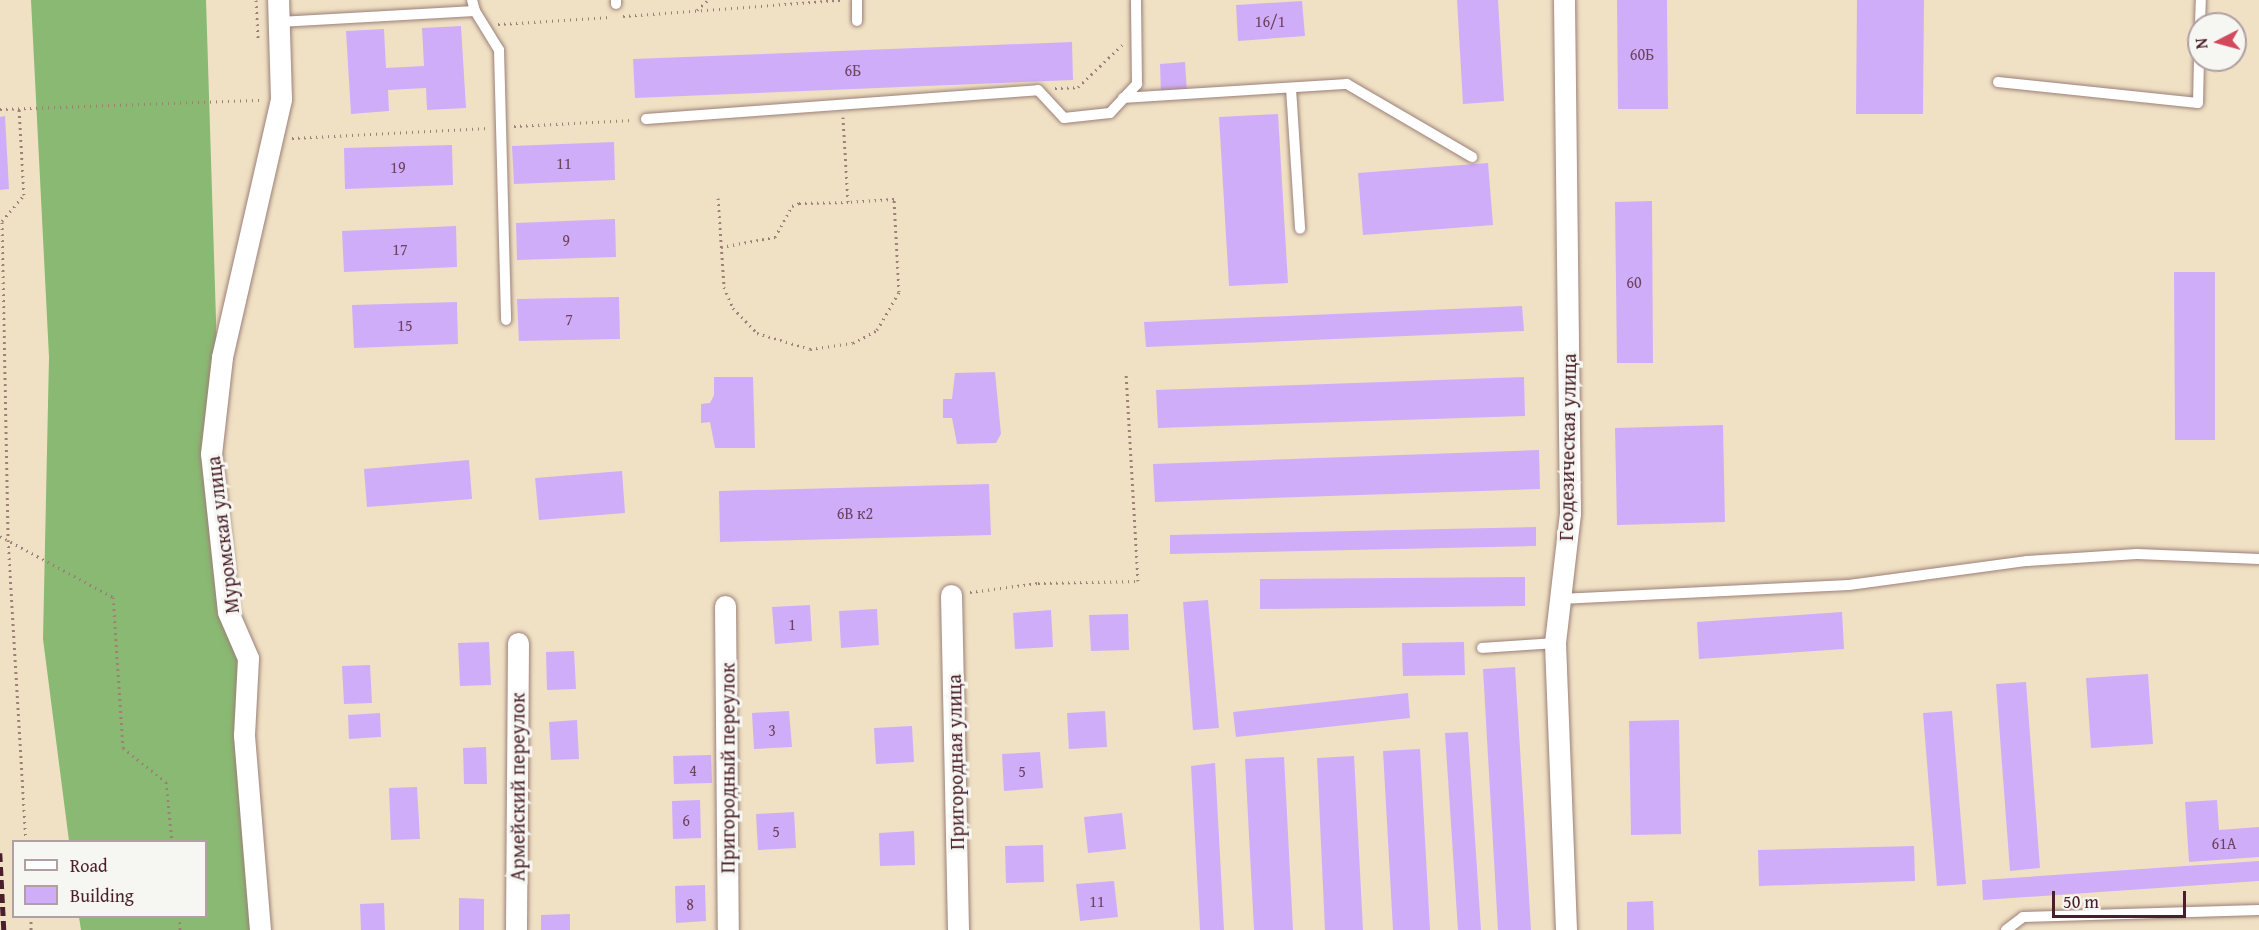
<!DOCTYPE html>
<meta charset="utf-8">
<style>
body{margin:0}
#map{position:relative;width:2259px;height:930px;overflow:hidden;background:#f0e1c5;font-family:"Gentium Book Plus",serif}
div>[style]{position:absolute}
.forest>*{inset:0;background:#89b972}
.building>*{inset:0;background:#d0adf8}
.path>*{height:3px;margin-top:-1.5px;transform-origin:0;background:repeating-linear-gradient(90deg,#9d8078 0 1.5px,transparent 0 6px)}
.roads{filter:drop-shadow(0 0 2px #9d8078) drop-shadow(0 0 2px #9d8078)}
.lane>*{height:10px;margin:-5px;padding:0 5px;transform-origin:5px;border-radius:5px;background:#fff}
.street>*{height:21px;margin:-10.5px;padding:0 10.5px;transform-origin:10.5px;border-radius:10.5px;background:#fff}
.rail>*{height:4.5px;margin-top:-2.25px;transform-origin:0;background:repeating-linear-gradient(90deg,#4a1f2b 0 9px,transparent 0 13.5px)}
span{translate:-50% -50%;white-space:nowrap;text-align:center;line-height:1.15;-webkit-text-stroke:6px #f6f6f2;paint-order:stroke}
.number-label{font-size:16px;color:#6c425e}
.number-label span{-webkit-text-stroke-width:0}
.street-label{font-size:20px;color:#4a1f2b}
.legend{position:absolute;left:12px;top:840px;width:195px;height:78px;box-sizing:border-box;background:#f6f6f2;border:2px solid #b1a0a2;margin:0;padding:8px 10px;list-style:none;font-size:18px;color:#4a1f2b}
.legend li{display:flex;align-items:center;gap:12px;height:30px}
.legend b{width:30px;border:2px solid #b1a0a2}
.north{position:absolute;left:2187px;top:12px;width:60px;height:60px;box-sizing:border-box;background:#f6f6f2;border:2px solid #b1a0a2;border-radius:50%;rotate:264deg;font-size:16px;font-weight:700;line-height:24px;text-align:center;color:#4a1f2b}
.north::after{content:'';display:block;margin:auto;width:21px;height:27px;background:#d1495b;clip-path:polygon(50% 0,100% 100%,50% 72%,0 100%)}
.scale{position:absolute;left:2052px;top:891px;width:134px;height:27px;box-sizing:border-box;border:3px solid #4a1f2b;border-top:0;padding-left:8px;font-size:18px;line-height:21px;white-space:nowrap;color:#4a1f2b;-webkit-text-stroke:4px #f6f6f2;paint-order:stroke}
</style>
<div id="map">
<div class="forest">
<div style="clip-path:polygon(31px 0,206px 0,220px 448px,260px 930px,81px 930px,79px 917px,206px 916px,206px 842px,69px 841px,43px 639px,49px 357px)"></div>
</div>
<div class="building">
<div style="clip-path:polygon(1457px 0,1498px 0,1504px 101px,1463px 104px)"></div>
<div style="clip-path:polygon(1617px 0,1667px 0,1668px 109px,1618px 109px)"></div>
<div style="clip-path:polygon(1857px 0,1924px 0,1923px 114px,1856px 114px)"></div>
<div style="clip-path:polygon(1302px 1px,1305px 36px,1238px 41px,1236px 5px)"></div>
<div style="clip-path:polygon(461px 26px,466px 108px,427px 110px,426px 88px,388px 90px,389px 111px,351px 114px,346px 31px,384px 29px,386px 68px,424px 66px,422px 28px)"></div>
<div style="clip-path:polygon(1072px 42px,1073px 80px,635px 98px,633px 59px)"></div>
<div style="clip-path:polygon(1185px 62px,1187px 93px,1161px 95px,1160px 64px)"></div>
<div style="clip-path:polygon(1278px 114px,1288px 283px,1229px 286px,1219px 117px)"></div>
<div style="clip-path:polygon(5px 116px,9px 189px,0 190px,0 117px)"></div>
<div style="clip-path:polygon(614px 142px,615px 180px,514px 184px,512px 146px)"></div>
<div style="clip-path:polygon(452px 145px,453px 185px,345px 189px,344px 148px)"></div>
<div style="clip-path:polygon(1488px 163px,1493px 225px,1363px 235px,1358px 173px)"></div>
<div style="clip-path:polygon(1652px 201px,1653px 363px,1617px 363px,1615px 202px)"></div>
<div style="clip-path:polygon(615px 219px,616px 257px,517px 260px,516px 223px)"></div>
<div style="clip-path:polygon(456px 226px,457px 267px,344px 272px,342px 231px)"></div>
<div style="clip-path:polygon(2174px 272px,2215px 272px,2215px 440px,2175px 440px)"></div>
<div style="clip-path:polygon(619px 297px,620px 339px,519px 341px,517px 299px)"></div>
<div style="clip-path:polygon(457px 302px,458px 344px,354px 348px,352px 305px)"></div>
<div style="clip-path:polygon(1522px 306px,1524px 331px,1146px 347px,1144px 322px)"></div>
<div style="clip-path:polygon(995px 372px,1001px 434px,996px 443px,957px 444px,952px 418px,943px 418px,943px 399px,952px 399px,955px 373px)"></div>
<div style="clip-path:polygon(714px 377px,753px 377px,755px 448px,715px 448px,710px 422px,701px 423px,701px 404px,710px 403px,714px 395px)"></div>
<div style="clip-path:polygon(1524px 377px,1525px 416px,1158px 428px,1156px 390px)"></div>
<div style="clip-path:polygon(1723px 425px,1725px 522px,1617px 525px,1615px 428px)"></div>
<div style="clip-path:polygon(1539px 450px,1540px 489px,1155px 502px,1153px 464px)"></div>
<div style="clip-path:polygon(469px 460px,472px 499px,367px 507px,364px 469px)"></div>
<div style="clip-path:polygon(622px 471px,625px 513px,539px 520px,535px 478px)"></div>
<div style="clip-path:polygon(989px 484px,991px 535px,720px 542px,719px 491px)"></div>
<div style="clip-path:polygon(1536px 527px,1536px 546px,1170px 554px,1170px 535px)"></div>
<div style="clip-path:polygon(1525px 577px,1525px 606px,1260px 609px,1260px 579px)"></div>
<div style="clip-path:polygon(1208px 600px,1219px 728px,1193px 730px,1183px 602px)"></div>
<div style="clip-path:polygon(810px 605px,812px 641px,775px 644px,772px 607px)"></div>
<div style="clip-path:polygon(877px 609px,879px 645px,841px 648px,839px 611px)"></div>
<div style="clip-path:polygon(1051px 610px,1053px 647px,1015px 649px,1013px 613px)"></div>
<div style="clip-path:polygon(1842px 612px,1844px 649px,1699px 659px,1697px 622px)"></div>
<div style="clip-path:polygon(1128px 614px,1129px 650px,1091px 651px,1089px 615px)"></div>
<div style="clip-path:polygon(489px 642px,491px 685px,460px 686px,458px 643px)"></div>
<div style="clip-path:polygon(1464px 642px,1465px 675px,1403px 676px,1402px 643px)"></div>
<div style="clip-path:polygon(574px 651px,576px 689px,547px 690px,546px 652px)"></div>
<div style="clip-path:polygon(370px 665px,372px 703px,344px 704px,342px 666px)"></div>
<div style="clip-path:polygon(1515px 667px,1531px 930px,1498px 930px,1483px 669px)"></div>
<div style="clip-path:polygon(2148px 674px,2153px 744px,2091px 748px,2086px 678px)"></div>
<div style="clip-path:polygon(2026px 682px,2040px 868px,2010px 871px,1996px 684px)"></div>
<div style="clip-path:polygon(1408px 693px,1410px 718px,1236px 737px,1233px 712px)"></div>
<div style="clip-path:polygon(789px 711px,792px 747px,754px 749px,752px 713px)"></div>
<div style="clip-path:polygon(1105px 711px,1107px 747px,1069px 749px,1067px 713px)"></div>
<div style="clip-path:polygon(1952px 711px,1966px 884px,1937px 886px,1923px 713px)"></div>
<div style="clip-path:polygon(380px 713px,381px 737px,349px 739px,348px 715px)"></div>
<div style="clip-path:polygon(577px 720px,579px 759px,551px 760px,549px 722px)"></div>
<div style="clip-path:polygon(1679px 720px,1681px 834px,1631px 835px,1629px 721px)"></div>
<div style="clip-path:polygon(912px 726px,914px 762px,876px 764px,874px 728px)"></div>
<div style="clip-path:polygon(1468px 732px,1481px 930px,1458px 930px,1445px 733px)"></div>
<div style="clip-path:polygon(486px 747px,487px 784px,464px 784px,463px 748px)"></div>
<div style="clip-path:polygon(1420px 749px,1430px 930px,1393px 930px,1383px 751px)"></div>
<div style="clip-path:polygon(1040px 752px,1043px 788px,1004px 791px,1002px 754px)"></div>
<div style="clip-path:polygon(711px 755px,712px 783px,674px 784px,673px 756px)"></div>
<div style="clip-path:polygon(1354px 756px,1363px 930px,1325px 930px,1317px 758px)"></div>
<div style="clip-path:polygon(1284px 757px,1293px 930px,1254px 930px,1245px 759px)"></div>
<div style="clip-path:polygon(1215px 763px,1224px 930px,1200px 930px,1191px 766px)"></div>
<div style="clip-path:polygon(417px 787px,420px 839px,391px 840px,389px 788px)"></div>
<div style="clip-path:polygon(700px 800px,701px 838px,673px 839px,672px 801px)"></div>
<div style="clip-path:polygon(2217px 800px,2219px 830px,2259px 827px,2259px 857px,2189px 862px,2185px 802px)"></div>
<div style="clip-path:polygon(794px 812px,796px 848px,758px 850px,756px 814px)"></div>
<div style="clip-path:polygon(1122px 813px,1126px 849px,1088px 853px,1084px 817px)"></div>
<div style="clip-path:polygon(914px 831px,915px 865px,880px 866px,879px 833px)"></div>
<div style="clip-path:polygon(1043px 845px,1044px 882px,1006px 883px,1005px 846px)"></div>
<div style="clip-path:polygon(1914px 846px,1915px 881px,1759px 886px,1758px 850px)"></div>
<div style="clip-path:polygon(2259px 861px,2259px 881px,1983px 900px,1982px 880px)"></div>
<div style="clip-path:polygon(1114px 881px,1118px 917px,1080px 921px,1076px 884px)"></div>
<div style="clip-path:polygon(705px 885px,706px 921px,676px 923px,675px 886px)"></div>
<div style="clip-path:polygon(459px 898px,484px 899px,484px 930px,459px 930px)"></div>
<div style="clip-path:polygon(1653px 901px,1654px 930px,1627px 930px,1627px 902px)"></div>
<div style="clip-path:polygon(384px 903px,385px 930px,361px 930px,360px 904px)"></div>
<div style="clip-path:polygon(570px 914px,570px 930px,541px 930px,541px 915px)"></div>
</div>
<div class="path">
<div style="left:256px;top:0;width:40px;rotate:87.1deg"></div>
<div style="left:697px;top:10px;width:15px;rotate:-42deg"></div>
<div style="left:623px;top:16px;width:221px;rotate:-4.2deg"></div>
<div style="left:498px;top:24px;width:113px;rotate:-3.5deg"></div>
<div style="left:1055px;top:88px;width:23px;rotate:-2deg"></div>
<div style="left:1078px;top:87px;width:61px;rotate:-43.7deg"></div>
<div style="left:0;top:109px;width:262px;rotate:-2deg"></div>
<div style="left:514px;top:126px;width:119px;rotate:-2.9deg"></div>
<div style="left:292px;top:138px;width:197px;rotate:-2.9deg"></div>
<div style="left:718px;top:198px;width:89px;rotate:86.1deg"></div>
<div style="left:724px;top:287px;width:23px;rotate:67deg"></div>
<div style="left:733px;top:308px;width:35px;rotate:46deg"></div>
<div style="left:757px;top:333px;width:55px;rotate:16.8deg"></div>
<div style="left:810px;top:349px;width:43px;rotate:-7.9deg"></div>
<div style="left:853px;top:343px;width:27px;rotate:-28deg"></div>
<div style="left:877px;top:330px;width:44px;rotate:-59.9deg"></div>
<div style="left:899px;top:292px;width:93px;rotate:-93.1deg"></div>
<div style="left:894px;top:199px;width:46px;rotate:176.3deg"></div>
<div style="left:848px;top:202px;width:85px;rotate:-93.4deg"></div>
<div style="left:2px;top:221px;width:34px;rotate:-50deg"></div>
<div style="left:24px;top:195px;width:87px;rotate:-93.3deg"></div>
<div style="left:2px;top:222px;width:318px;rotate:88.9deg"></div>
<div style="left:8px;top:540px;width:303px;rotate:86.6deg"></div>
<div style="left:721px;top:247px;width:55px;rotate:-10.5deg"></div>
<div style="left:775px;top:237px;width:35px;rotate:-61deg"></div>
<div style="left:792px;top:206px;width:8px;rotate:-23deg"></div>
<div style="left:799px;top:203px;width:49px;rotate:-1.2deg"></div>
<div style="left:0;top:536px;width:128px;rotate:28.4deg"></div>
<div style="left:113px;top:597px;width:151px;rotate:86.2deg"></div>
<div style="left:123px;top:748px;width:55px;rotate:38.3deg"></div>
<div style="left:166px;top:782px;width:60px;rotate:84.3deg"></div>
<div style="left:970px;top:592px;width:69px;rotate:-7.5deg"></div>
<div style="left:1038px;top:583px;width:100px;rotate:-1.1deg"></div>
<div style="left:1138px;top:581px;width:207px;rotate:-93.3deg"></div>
<div style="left:31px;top:916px;width:14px;rotate:90deg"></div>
<div style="left:179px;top:916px;width:14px;rotate:86deg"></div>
</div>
<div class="roads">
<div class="lane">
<div style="left:616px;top:0;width:4px;rotate:90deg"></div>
<div style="left:857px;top:0;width:21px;rotate:90deg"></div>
<div style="left:475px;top:11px;width:46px;rotate:58.4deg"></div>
<div style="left:499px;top:50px;width:270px;rotate:88.5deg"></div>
<div style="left:279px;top:22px;width:196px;rotate:-3.2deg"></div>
<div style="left:475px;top:11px;width:11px;rotate:-105deg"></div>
<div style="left:2200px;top:24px;width:24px;rotate:-88deg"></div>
<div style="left:1998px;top:82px;width:201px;rotate:6deg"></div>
<div style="left:2198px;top:103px;width:43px;rotate:-88.7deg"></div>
<div style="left:1291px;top:88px;width:141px;rotate:86.3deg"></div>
<div style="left:1123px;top:98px;width:224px;rotate:-3.6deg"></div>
<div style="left:1347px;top:84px;width:145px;rotate:30.3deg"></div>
<div style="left:646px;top:119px;width:393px;rotate:-4.2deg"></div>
<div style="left:1038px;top:90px;width:38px;rotate:47deg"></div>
<div style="left:1064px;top:118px;width:46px;rotate:-6.2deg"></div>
<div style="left:1110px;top:113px;width:40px;rotate:-47deg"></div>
<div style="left:1137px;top:84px;width:84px;rotate:-90.7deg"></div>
<div style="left:1560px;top:599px;width:289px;rotate:-2.8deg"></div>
<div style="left:1849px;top:585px;width:180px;rotate:-7.7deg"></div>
<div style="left:2027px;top:561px;width:110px;rotate:-3.6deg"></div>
<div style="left:2137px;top:554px;width:122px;rotate:2.3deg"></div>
<div style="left:1482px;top:648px;width:73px;rotate:-3.9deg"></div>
<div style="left:2006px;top:930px;width:21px;rotate:-37deg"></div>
<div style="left:2023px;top:917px;width:236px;rotate:-1.7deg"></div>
</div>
<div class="street">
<div style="left:1564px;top:0;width:513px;rotate:89.33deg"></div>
<div style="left:1570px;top:513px;width:131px;rotate:96.6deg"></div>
<div style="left:1555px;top:643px;width:287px;rotate:87.8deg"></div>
<div style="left:951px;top:595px;width:335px;rotate:88.8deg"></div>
<div style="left:725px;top:606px;width:324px;rotate:89.5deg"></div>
<div style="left:260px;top:930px;width:196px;rotate:-94.7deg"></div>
<div style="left:244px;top:735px;width:77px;rotate:-87deg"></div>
<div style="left:248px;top:658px;width:50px;rotate:-113.5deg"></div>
<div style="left:228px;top:612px;width:159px;rotate:-96.1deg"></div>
<div style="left:211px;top:454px;width:98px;rotate:-83.5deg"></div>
<div style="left:222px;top:357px;width:265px;rotate:-77.1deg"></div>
<div style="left:281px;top:99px;width:99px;rotate:-91.7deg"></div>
<div style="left:516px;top:930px;width:287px;rotate:-89.6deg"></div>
</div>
</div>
<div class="rail">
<div style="left:0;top:853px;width:77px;rotate:87deg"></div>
</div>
<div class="number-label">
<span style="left:1270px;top:21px">16/1</span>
<span style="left:1642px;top:54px">60Б</span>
<span style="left:853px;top:70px">6Б</span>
<span style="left:564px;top:163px">11</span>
<span style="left:398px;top:167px">19</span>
<span style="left:566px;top:240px">9</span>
<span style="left:400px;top:249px">17</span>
<span style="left:1634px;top:282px">60</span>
<span style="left:569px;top:319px">7</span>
<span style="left:405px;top:325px">15</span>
<span style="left:855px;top:513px">6В к2</span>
<span style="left:792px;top:624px">1</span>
<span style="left:772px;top:730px">3</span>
<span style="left:693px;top:770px">4</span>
<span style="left:1022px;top:771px">5</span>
<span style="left:686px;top:820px">6</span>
<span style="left:776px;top:831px">5</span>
<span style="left:2224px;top:843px">61А</span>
<span style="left:1097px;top:901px">11</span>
<span style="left:690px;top:904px">8</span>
</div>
<div class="street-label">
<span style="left:1567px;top:447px;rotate:-89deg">Геодезическая улица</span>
<span style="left:222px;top:535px;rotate:-97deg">Муромская улица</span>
<span style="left:955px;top:762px;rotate:-91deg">Пригородная улица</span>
<span style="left:727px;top:768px;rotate:-90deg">Пригородный переулок</span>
<span style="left:517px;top:787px;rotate:-90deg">Армейский переулок</span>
</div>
<ul class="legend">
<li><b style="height:8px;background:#fff"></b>Road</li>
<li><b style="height:16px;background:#d0adf8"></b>Building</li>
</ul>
<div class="north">N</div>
<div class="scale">50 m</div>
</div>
